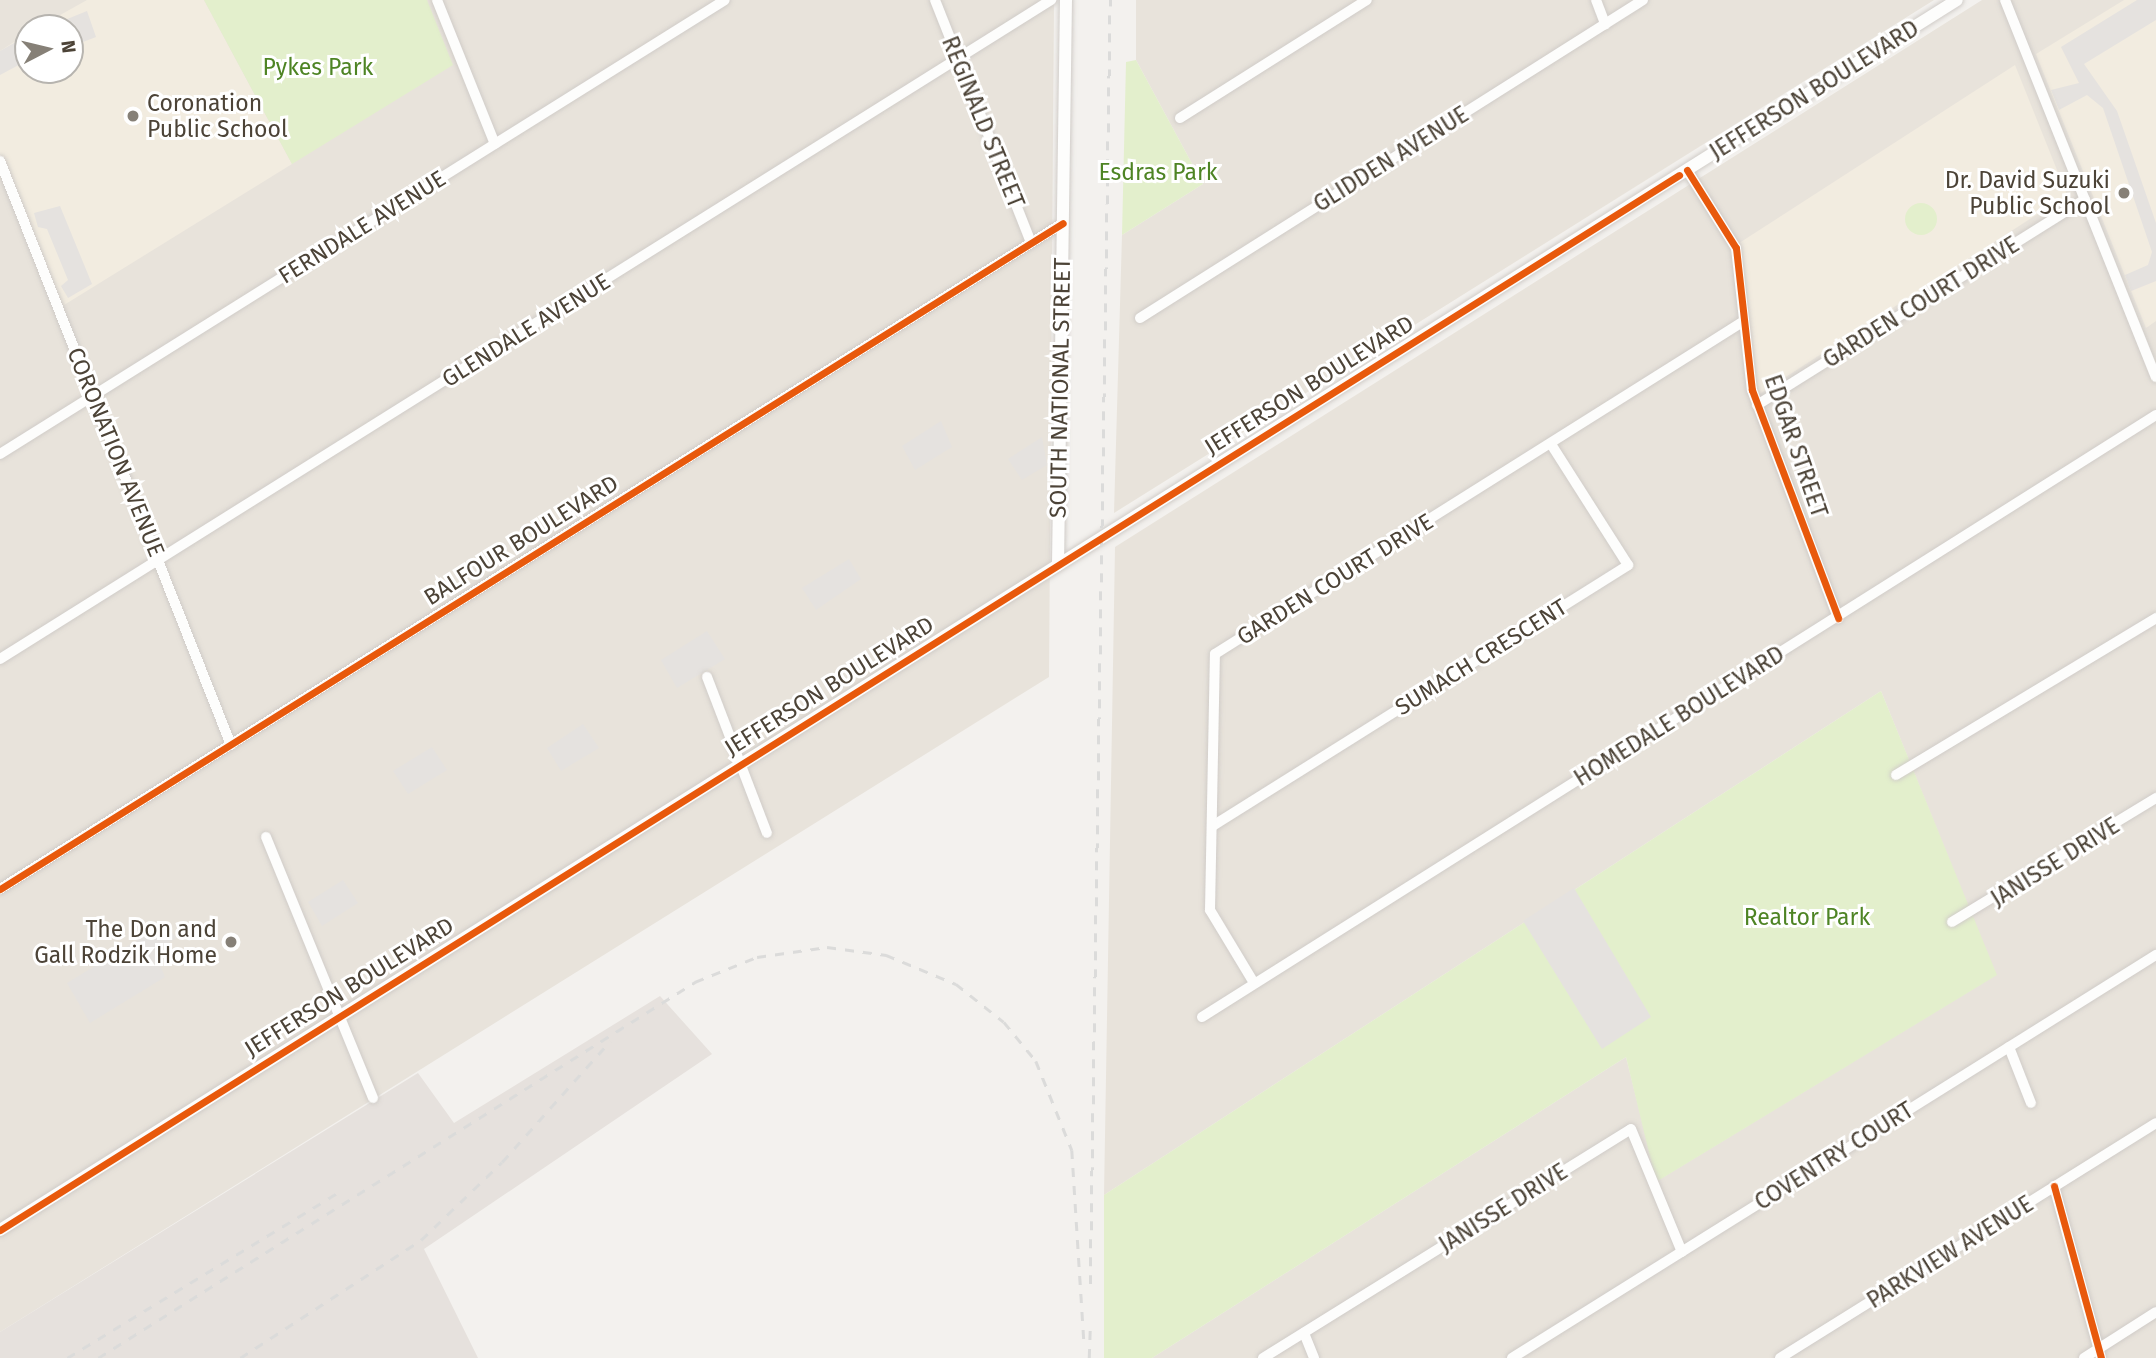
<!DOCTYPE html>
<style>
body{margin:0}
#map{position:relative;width:2156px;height:1358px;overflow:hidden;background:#f3f1ee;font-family:"Fira Sans",sans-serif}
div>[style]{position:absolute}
.residential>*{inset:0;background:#e8e3db}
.industrial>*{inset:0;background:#e6e1dd}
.education>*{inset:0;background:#f2ece0}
.green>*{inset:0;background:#e3efcc}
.round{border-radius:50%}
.parking>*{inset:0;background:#e5e2df}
.roads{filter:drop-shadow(0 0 2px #d0ccc8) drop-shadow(0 0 2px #d0ccc8)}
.minor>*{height:10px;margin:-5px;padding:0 5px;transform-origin:5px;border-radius:5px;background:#fdfdfc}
.tertiary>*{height:12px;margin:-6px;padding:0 6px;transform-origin:6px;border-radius:6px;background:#fdfdfc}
.rail>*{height:2.5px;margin-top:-1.25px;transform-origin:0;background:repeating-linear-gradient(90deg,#dbdbda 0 9px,transparent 0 18px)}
.cycleway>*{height:7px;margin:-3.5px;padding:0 3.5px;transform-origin:3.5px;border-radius:3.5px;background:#e8590c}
.dots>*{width:19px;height:19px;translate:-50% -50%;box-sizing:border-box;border:4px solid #fff;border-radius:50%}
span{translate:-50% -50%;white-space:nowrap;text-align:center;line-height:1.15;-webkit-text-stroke:6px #fff;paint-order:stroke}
.park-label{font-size:23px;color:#4e8424}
.street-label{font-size:23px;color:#4c4337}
.poi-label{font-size:23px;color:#4c4337}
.left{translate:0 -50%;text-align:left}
.right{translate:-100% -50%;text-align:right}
.north{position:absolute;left:14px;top:14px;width:70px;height:70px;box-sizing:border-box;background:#fff;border:2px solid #b7b4af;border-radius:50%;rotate:83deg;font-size:19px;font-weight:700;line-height:28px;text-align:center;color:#4c4337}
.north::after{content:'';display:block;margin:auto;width:24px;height:32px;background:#868077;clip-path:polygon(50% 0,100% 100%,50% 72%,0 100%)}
</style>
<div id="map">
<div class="residential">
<div style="clip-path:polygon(evenodd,0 0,1054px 0,1049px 677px,0 1332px,0 0,28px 28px,70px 28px,70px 70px,28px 70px,28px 28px)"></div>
<div style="clip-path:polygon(1136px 0,1934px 0,1114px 513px,1122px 235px,1203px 184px,1136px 60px)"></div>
<div style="clip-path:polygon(1982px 0,2156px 0,2156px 1358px,1152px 1358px,1626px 1057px,1657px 1181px,1996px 975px,1881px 691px,1104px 1195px,1115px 547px)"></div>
</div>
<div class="industrial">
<div style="clip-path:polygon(660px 996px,712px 1054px,424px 1249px,478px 1358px,0 1358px,0 1332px,418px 1073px,454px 1123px)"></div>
</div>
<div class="education">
<div style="clip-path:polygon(87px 0,204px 0,292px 164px,56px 310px,0 161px,0 51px,28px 33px,28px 70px,70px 70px,70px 28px,37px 28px)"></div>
<div style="clip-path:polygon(2124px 0,2156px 0,2156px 321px,2146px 328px,2036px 54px)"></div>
<div style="clip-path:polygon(2015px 65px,2067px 195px,1755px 397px,1733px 247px)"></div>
</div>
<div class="green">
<div style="clip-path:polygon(204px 0,427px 0,453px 65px,292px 164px)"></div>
<div style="clip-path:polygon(1136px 60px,1203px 184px,1122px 235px,1126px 62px)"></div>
<div class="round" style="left:1905px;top:203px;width:32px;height:32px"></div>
<div style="clip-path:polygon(1881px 691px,1997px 975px,1656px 1182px,1626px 1057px,1152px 1358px,1104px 1358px,1104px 1195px)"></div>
</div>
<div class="parking">
<div style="clip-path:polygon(2137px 0,2156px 0,2156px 20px,2084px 64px,2117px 111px,2156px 223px,2156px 281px,2131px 291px,2125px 275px,2148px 265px,2152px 252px,2103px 108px,2087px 95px,2059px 110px,2051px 90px,2079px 83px,2061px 47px)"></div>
<div style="clip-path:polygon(87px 11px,96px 37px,70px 47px,70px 28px,45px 28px)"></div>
<div style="clip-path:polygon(28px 35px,28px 60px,0 75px,0 51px)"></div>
<div style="clip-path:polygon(60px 206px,92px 284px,68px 298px,61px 286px,68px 280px,47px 229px,38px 227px,34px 213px)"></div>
<div style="clip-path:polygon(941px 421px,952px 447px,915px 470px,902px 446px)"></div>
<div style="clip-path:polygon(1042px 437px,1047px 465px,1022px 480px,1008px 459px)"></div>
<div style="clip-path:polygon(849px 559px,861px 579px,816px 610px,802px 588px)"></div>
<div style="clip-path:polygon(707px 631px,725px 659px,677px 688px,661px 660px)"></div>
<div style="clip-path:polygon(583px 724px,599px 748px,561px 771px,547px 748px)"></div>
<div style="clip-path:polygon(432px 747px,447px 770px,408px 794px,393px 771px)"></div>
<div style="clip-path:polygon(343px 880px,358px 903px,322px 926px,308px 902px)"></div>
<div style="clip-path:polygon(1574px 888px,1651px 1017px,1602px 1049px,1523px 921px)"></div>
<div style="clip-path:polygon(165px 923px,176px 938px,155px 952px,165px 977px,90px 1023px,67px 983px)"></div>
</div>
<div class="roads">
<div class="minor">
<div style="left:437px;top:0;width:155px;rotate:68.1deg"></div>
<div style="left:935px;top:0;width:261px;rotate:68.4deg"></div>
<div style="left:1596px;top:0;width:26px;rotate:69deg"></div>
<div style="left:2005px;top:0;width:406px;rotate:68.2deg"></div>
<div style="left:1180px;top:118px;width:221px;rotate:-32.3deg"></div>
<div style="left:0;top:161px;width:628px;rotate:68.42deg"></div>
<div style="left:1687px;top:170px;width:92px;rotate:57.9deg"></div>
<div style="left:1736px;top:248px;width:143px;rotate:83.6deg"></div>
<div style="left:1752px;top:390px;width:244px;rotate:69.3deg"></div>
<div style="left:1140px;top:318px;width:595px;rotate:-32.3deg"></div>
<div style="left:1757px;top:405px;width:387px;rotate:-32.1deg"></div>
<div style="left:0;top:454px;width:855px;rotate:-32.06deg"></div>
<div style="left:0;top:659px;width:1241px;rotate:-32.09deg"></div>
<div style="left:707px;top:677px;width:167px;rotate:69deg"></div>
<div style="left:1896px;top:775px;width:304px;rotate:-31.1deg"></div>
<div style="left:1214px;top:825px;width:489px;rotate:-32.1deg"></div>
<div style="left:1628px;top:565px;width:143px;rotate:-122.5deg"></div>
<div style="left:266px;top:837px;width:282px;rotate:67.7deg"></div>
<div style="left:0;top:889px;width:1254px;rotate:-32.07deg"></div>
<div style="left:1952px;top:922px;width:239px;rotate:-31.3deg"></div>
<div style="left:1254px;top:983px;width:85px;rotate:-121.1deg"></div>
<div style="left:1210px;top:910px;width:256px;rotate:-88.9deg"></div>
<div style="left:1215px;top:654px;width:625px;rotate:-32.19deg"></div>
<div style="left:1202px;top:1017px;width:1128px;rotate:-32.25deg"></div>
<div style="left:2009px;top:1047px;width:60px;rotate:68.6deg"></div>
<div style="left:2054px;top:1186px;width:178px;rotate:74.7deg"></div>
<div style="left:1304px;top:1333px;width:27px;rotate:68deg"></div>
<div style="left:1263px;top:1358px;width:433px;rotate:-31.9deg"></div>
<div style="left:1631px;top:1129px;width:133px;rotate:67.5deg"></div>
<div style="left:1512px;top:1358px;width:760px;rotate:-32.04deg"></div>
<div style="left:1780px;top:1358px;width:443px;rotate:-32deg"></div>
<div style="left:2084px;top:1358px;width:85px;rotate:-32.6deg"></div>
</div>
<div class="tertiary">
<div style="left:1058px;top:565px;width:565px;rotate:-89.19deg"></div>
<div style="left:0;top:1230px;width:2311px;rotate:-32.15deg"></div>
</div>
</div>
<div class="rail">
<div style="left:1090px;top:1284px;width:1284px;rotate:-89.11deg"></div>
<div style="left:67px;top:1358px;width:316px;rotate:-31.4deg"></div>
<div style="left:98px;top:1358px;width:706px;rotate:-32.2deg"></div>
<div style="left:695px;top:982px;width:67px;rotate:-22deg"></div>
<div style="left:757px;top:957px;width:71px;rotate:-8.1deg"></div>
<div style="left:827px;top:947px;width:60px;rotate:7.7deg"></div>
<div style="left:886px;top:955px;width:76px;rotate:22.5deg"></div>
<div style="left:956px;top:984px;width:61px;rotate:38.4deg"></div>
<div style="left:1004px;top:1022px;width:50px;rotate:50.6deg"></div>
<div style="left:1036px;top:1061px;width:96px;rotate:68deg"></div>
<div style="left:1072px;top:1150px;width:191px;rotate:86.4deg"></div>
<div style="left:240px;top:1358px;width:216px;rotate:-33.1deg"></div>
<div style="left:421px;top:1240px;width:112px;rotate:-43.9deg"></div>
<div style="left:502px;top:1162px;width:162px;rotate:-48.2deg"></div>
<div style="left:1089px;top:1358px;width:28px;rotate:-88deg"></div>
</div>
<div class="cycleway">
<div style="left:1687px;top:170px;width:92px;rotate:57.9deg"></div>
<div style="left:1736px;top:248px;width:143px;rotate:83.6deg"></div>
<div style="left:1752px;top:390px;width:244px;rotate:69.3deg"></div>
<div style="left:0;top:889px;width:1254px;rotate:-32.07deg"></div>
<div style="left:2054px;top:1186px;width:178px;rotate:74.7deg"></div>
<div style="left:0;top:1230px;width:1983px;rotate:-32.14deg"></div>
</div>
<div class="dots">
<div style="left:133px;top:116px;background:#868077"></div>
<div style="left:2124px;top:193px;background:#868077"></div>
<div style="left:231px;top:942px;background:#868077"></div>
</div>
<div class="park-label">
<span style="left:318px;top:67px">Pykes Park</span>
<span style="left:1158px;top:172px">Esdras Park</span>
<span style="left:1807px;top:917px">Realtor Park</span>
</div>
<div class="street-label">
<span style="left:1814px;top:90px;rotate:-32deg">JEFFERSON BOULEVARD</span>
<span style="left:983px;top:122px;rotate:68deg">REGINALD STREET</span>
<span style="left:1391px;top:159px;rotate:-32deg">GLIDDEN AVENUE</span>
<span style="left:362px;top:227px;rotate:-32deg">FERNDALE AVENUE</span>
<span style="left:1921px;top:302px;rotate:-32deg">GARDEN COURT DRIVE</span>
<span style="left:526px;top:330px;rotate:-32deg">GLENDALE AVENUE</span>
<span style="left:1309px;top:385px;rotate:-32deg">JEFFERSON BOULEVARD</span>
<span style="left:1060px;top:388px;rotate:-89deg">SOUTH NATIONAL STREET</span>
<span style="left:1796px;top:446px;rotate:71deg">EDGAR STREET</span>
<span style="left:116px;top:452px;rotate:68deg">CORONATION AVENUE</span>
<span style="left:521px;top:540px;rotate:-32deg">BALFOUR BOULEVARD</span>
<span style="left:1335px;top:579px;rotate:-32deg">GARDEN COURT DRIVE</span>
<span style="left:1481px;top:657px;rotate:-32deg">SUMACH CRESCENT</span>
<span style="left:829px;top:686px;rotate:-32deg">JEFFERSON BOULEVARD</span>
<span style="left:1679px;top:716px;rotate:-32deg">HOMEDALE BOULEVARD</span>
<span style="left:2055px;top:862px;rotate:-32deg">JANISSE DRIVE</span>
<span style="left:349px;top:987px;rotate:-32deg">JEFFERSON BOULEVARD</span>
<span style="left:1834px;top:1156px;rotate:-32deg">COVENTRY COURT</span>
<span style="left:1503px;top:1208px;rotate:-32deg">JANISSE DRIVE</span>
<span style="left:1950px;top:1252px;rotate:-32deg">PARKVIEW AVENUE</span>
</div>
<div class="poi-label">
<span class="left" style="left:147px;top:116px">Coronation<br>Public School</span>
<span class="right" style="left:2110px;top:193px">Dr. David Suzuki<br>Public School</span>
<span class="right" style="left:217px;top:942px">The Don and<br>Gall Rodzik Home</span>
</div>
<div class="north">N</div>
</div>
